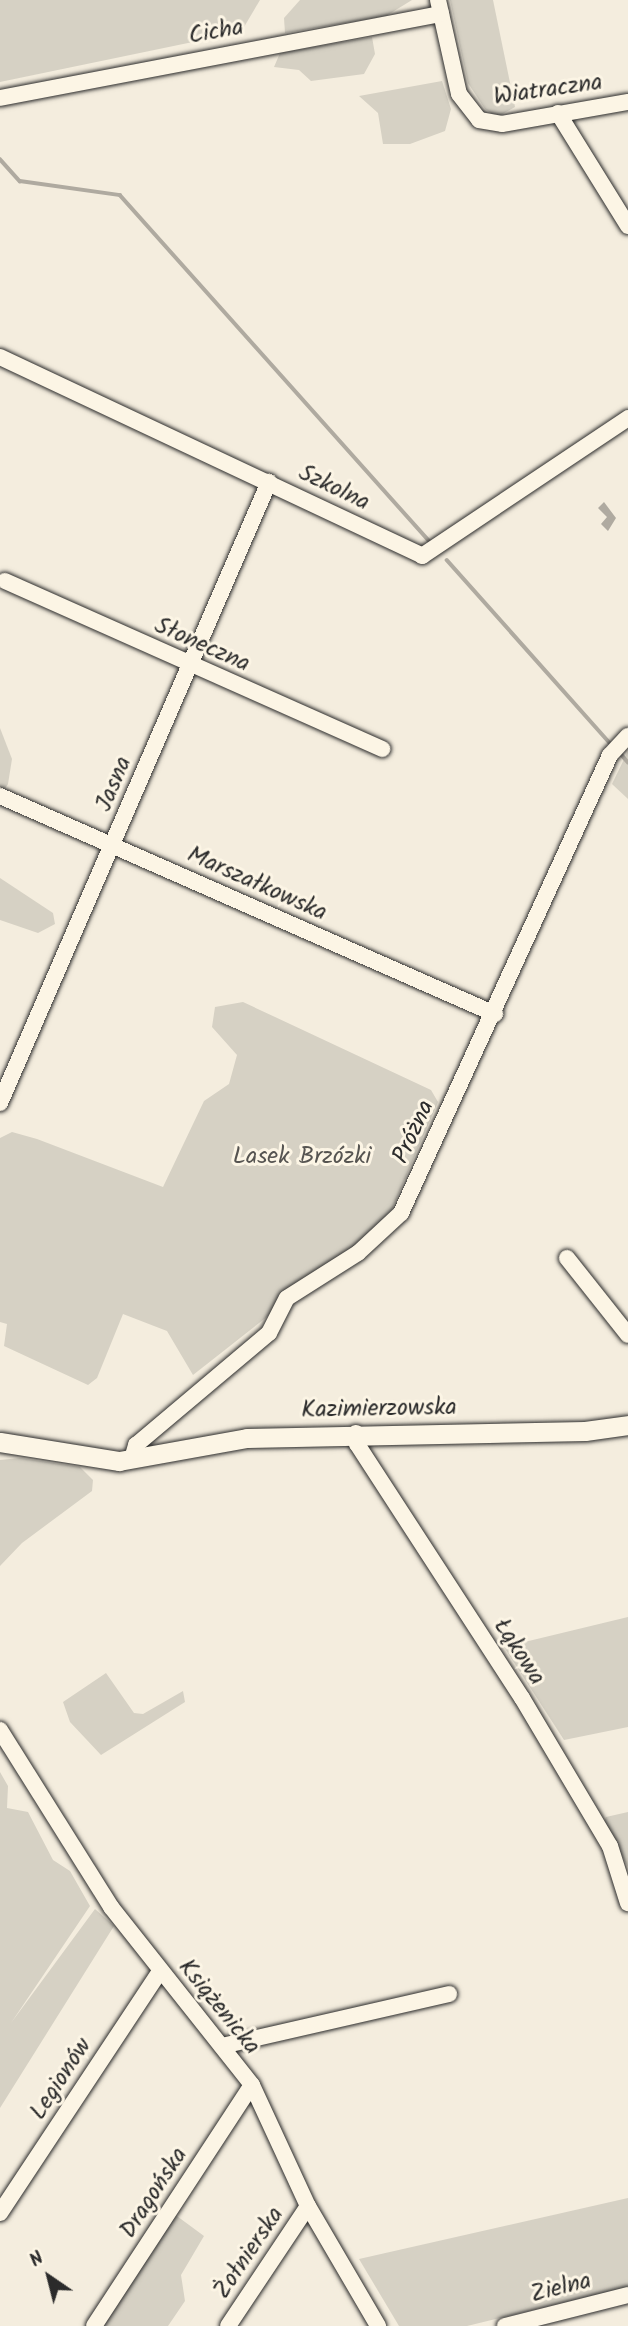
<!DOCTYPE html>
<meta charset="utf-8">
<style>
body{margin:0}
#map{position:relative;width:628px;height:2326px;overflow:hidden;background:#f4edde;font-family:Kalam,sans-serif}
div>[style]{position:absolute}
.green>*{inset:0;background:#d6d1c4}
.water>*{inset:0;background:#afaaa0}
.stream>*{height:3.5px;margin:-1.75px;padding:0 1.75px;transform-origin:1.75px;border-radius:1.75px;background:#afaaa0}
.roads{filter:drop-shadow(0 0 2px #2b2b2b) drop-shadow(0 0 2px #2b2b2b)}
.minor>*{height:16px;margin:-8px;padding:0 8px;transform-origin:8px;border-radius:8px;background:#fcf5e5}
.tertiary>*{height:19px;margin:-9.5px;padding:0 9.5px;transform-origin:9.5px;border-radius:9.5px;background:#fcf5e5}
span{translate:-50% -50%;white-space:nowrap;text-align:center;line-height:1.15;-webkit-text-stroke:6px #fcf5e5;paint-order:stroke}
.street-label{font-size:24px;color:#2b2b2b}
.park-label{font-size:24px;color:#565451}
.north{position:absolute;left:14px;top:2242px;width:70px;height:70px;-webkit-text-stroke:5px #fcf5e5;paint-order:stroke;rotate:325deg;font-size:19px;font-weight:700;line-height:28px;text-align:center;color:#2b2b2b}
.north::after{content:'';display:block;margin:auto;width:24px;height:32px;background:#2b2b2b;clip-path:polygon(50% 0,100% 100%,50% 72%,0 100%)}
</style>
<div id="map">
<div class="green">
<div style="clip-path:polygon(0 0,260px 0,241px 32px,0 82px)"></div>
<div style="clip-path:polygon(300px 0,412px 0,386px 16px,285px 33px,284px 18px)"></div>
<div style="clip-path:polygon(450px 0,493px 0,515px 107px,497px 117px,485px 109px,468px 83px)"></div>
<div style="clip-path:polygon(372px 37px,375px 54px,364px 74px,311px 81px,299px 70px,274px 67px,280px 53px)"></div>
<div style="clip-path:polygon(442px 81px,451px 109px,445px 131px,410px 144px,383px 144px,378px 113px,359px 96px)"></div>
<div style="clip-path:polygon(0 728px,12px 759px,8px 784px,0 797px)"></div>
<div style="clip-path:polygon(628px 751px,628px 799px,612px 784px)"></div>
<div style="clip-path:polygon(0 878px,53px 913px,55px 924px,38px 933px,0 920px)"></div>
<div style="clip-path:polygon(243px 1002px,431px 1090px,438px 1102px,386px 1223px,193px 1375px,167px 1331px,123px 1314px,97px 1378px,88px 1385px,4px 1346px,7px 1324px,0 1322px,0 1138px,12px 1132px,37px 1139px,163px 1187px,204px 1101px,229px 1084px,237px 1055px,212px 1027px,215px 1007px)"></div>
<div style="clip-path:polygon(20px 1458px,80px 1467px,93px 1480px,92px 1491px,22px 1543px,0 1566px,0 1460px)"></div>
<div style="clip-path:polygon(628px 1617px,628px 1727px,564px 1740px,504px 1647px)"></div>
<div style="clip-path:polygon(106px 1673px,134px 1713px,143px 1714px,183px 1691px,185px 1702px,101px 1755px,70px 1722px,63px 1702px)"></div>
<div style="clip-path:polygon(0 1772px,8px 1786px,7px 1808px,28px 1812px,53px 1860px,70px 1871px,90px 1906px,11px 2023px,95px 1909px,114px 1926px,0 2108px)"></div>
<div style="clip-path:polygon(628px 1812px,628px 1867px,604px 1822px,606px 1817px)"></div>
<div style="clip-path:polygon(628px 2198px,628px 2287px,467px 2326px,399px 2326px,359px 2259px)"></div>
<div style="clip-path:polygon(166px 2208px,204px 2236px,181px 2275px,185px 2301px,168px 2326px,88px 2326px)"></div>
</div>
<div class="water">
<div style="clip-path:polygon(604px 502px,616px 518px,608px 531px,601px 524px,607px 517px,598px 508px)"></div>
</div>
<div class="stream">
<div style="left:0;top:159px;width:30px;rotate:48deg"></div>
<div style="left:20px;top:181px;width:101px;rotate:8deg"></div>
<div style="left:120px;top:195px;width:465px;rotate:48.2deg"></div>
<div style="left:447px;top:560px;width:248px;rotate:48.3deg"></div>
<div style="left:621px;top:754px;width:11px;rotate:49deg"></div>
</div>
<div class="roads">
<div class="minor">
<div style="left:438px;top:0;width:96px;rotate:77.4deg"></div>
<div style="left:459px;top:94px;width:33px;rotate:52deg"></div>
<div style="left:479px;top:120px;width:23px;rotate:10deg"></div>
<div style="left:502px;top:124px;width:128px;rotate:-9.9deg"></div>
<div style="left:0;top:98px;width:449px;rotate:-10.8deg"></div>
<div style="left:558px;top:113px;width:133px;rotate:58.2deg"></div>
<div style="left:0;top:357px;width:467px;rotate:25.2deg"></div>
<div style="left:422px;top:556px;width:248px;rotate:-33.8deg"></div>
<div style="left:5px;top:581px;width:413px;rotate:24deg"></div>
<div style="left:0;top:796px;width:541px;rotate:23.77deg"></div>
<div style="left:0;top:1103px;width:677px;rotate:-66.58deg"></div>
<div style="left:567px;top:1258px;width:98px;rotate:51.6deg"></div>
<div style="left:356px;top:1433px;width:11px;rotate:85deg"></div>
<div style="left:357px;top:1444px;width:303px;rotate:57deg"></div>
<div style="left:522px;top:1698px;width:172px;rotate:59.3deg"></div>
<div style="left:610px;top:1846px;width:60px;rotate:72.5deg"></div>
<div style="left:132px;top:1459px;width:15px;rotate:-74deg"></div>
<div style="left:136px;top:1445px;width:174px;rotate:-40.1deg"></div>
<div style="left:269px;top:1333px;width:39px;rotate:-63deg"></div>
<div style="left:287px;top:1298px;width:84px;rotate:-32.4deg"></div>
<div style="left:358px;top:1253px;width:59px;rotate:-42.9deg"></div>
<div style="left:401px;top:1213px;width:503px;rotate:-65.47deg"></div>
<div style="left:610px;top:755px;width:26px;rotate:-47deg"></div>
<div style="left:0;top:1730px;width:209px;rotate:57.9deg"></div>
<div style="left:111px;top:1907px;width:227px;rotate:51.6deg"></div>
<div style="left:252px;top:2085px;width:133px;rotate:65.2deg"></div>
<div style="left:308px;top:2206px;width:139px;rotate:59.7deg"></div>
<div style="left:222px;top:2046px;width:233px;rotate:-12.9deg"></div>
<div style="left:0;top:2213px;width:290px;rotate:-56.5deg"></div>
<div style="left:94px;top:2326px;width:288px;rotate:-56.8deg"></div>
<div style="left:228px;top:2326px;width:144px;rotate:-56.3deg"></div>
<div style="left:505px;top:2326px;width:127px;rotate:-14.1deg"></div>
</div>
<div class="tertiary">
<div style="left:0;top:1442px;width:121px;rotate:9.1deg"></div>
<div style="left:119px;top:1461px;width:130px;rotate:-10.2deg"></div>
<div style="left:247px;top:1438px;width:338px;rotate:-1.2deg"></div>
<div style="left:585px;top:1431px;width:43px;rotate:-7.9deg"></div>
</div>
</div>
<div class="street-label">
<span style="left:216px;top:32px;rotate:-10deg">Cicha</span>
<span style="left:548px;top:90px;rotate:-8deg">Wiatraczna</span>
<span style="left:334px;top:488px;rotate:26deg">Szkolna</span>
<span style="left:202px;top:645px;rotate:24deg">Słoneczna</span>
<span style="left:114px;top:784px;rotate:-67deg">Jasna</span>
<span style="left:257px;top:884px;rotate:24deg">Marszałkowska</span>
<span style="left:414px;top:1132px;rotate:-65deg">Próżna</span>
<span style="left:379px;top:1409px;rotate:-1deg">Kazimierzowska</span>
<span style="left:519px;top:1652px;rotate:57deg">Łąkowa</span>
<span style="left:219px;top:2007px;rotate:51deg">Książenicka</span>
<span style="left:61px;top:2079px;rotate:-57deg">Legionów</span>
<span style="left:154px;top:2193px;rotate:-57deg">Dragońska</span>
<span style="left:249px;top:2253px;rotate:-56deg">Żołnierska</span>
<span style="left:561px;top:2288px;rotate:-14deg">Zielna</span>
</div>
<div class="park-label">
<span style="left:302px;top:1157px">Lasek Brzózki</span>
</div>
<div class="north">N</div>
</div>
